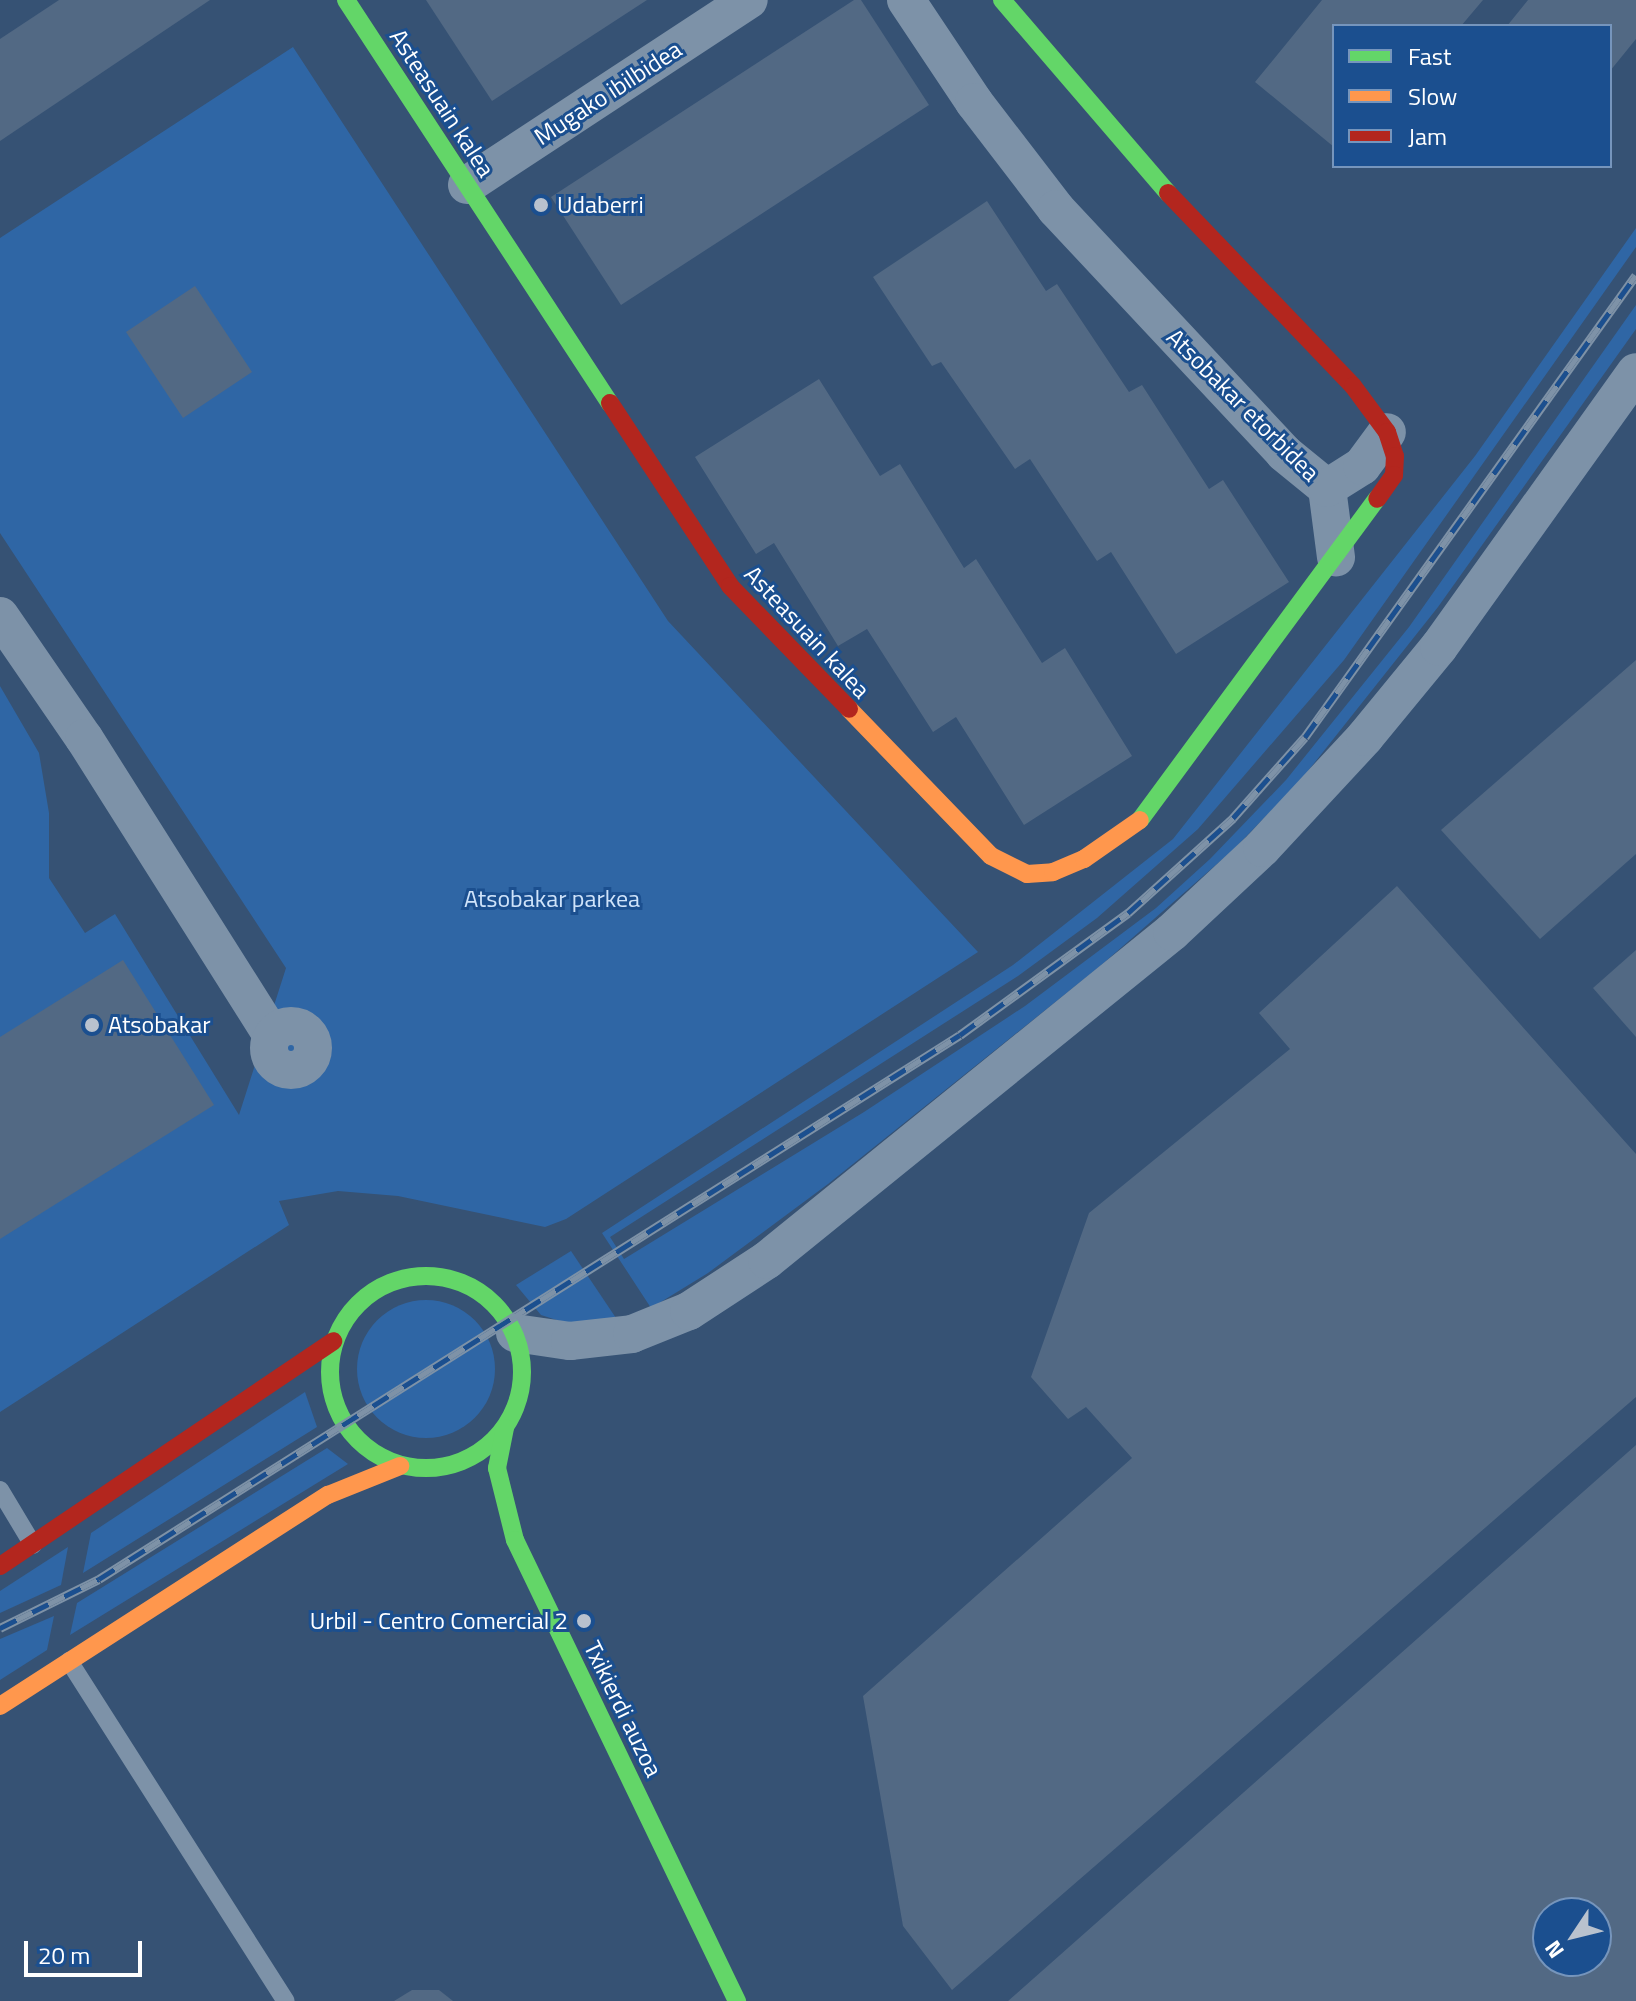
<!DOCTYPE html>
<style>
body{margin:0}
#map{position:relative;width:1636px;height:2001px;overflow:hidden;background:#365274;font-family:"Titillium Web",sans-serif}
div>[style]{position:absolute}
.green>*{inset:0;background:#2f66a5}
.round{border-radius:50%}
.building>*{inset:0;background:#526984}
.lane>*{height:18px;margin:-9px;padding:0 9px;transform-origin:9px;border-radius:9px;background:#7d92a8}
.street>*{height:38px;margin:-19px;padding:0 19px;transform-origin:19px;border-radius:19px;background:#7d92a8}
.street>.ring{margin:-19px;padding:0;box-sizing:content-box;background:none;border:38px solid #7d92a8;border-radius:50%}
.fast>*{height:18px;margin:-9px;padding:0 9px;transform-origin:9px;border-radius:9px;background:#63d668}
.fast>.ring{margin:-9px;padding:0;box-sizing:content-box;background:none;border:18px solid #63d668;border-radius:50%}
.slow>*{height:18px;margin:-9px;padding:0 9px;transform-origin:9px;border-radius:9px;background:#ff974d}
.jam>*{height:18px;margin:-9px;padding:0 9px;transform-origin:9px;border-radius:9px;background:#b3261e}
.rail>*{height:9px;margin-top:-4.5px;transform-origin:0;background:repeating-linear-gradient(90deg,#1b4f8f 0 18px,#7e92a7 0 36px);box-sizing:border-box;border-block:2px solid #7e92a7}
.dots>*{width:22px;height:22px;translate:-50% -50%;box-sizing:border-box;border:4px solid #1b4f8f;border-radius:50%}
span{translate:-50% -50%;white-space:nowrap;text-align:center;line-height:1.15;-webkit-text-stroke:6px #1b4f8f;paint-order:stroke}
.street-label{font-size:24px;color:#fff}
.poi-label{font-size:24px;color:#fff}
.left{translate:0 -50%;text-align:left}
.right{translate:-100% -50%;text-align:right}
.park-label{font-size:24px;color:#cfe3fa}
.legend{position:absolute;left:1332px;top:24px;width:280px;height:144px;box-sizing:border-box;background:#1b4f8f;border:2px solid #7695bc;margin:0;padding:10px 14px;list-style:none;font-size:24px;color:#fff}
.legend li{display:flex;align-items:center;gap:16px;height:40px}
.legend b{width:40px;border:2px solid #7695bc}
.north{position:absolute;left:1532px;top:1897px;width:80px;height:80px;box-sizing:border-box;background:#1b4f8f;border:2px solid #7695bc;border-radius:50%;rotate:235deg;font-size:22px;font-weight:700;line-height:32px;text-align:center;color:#fff}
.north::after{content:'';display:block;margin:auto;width:28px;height:36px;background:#b9c2ce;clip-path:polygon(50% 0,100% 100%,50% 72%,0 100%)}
.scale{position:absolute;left:24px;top:1941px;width:118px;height:36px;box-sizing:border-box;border:4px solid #fff;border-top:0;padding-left:10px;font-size:24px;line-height:28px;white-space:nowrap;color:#fff;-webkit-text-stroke:6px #1b4f8f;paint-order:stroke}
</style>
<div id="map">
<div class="green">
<div style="clip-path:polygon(293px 47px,668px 621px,978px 952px,566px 1219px,545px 1227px,398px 1196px,338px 1191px,279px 1201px,289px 1225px,0 1412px,0 686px,39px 753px,49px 813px,49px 878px,85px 933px,115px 914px,239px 1115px,286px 968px,0 533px,0 238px)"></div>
<div style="clip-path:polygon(1636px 228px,1636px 247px,1344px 660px,1198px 829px,1097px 918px,1018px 976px,610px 1237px,624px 1259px,864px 1112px,1025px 1006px,1156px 908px,1210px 859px,1286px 780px,1409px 627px,1636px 305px,1636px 329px,1438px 607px,1300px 781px,1233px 850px,1099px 967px,828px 1184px,708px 1273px,651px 1308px,602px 1233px,1013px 965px,1173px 839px,1475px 456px)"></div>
<div style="clip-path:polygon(571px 1251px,618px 1321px,566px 1323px,541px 1315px,516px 1285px)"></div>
<div class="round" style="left:357px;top:1300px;width:138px;height:138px"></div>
<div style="clip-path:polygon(305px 1392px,317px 1427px,83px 1573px,91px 1533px)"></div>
<div style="clip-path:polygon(327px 1448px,348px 1464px,70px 1635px,77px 1603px)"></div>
<div style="clip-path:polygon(68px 1547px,61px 1585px,0 1613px,0 1591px)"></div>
<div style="clip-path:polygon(54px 1616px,47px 1650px,0 1680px,0 1639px)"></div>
</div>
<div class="building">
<div style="clip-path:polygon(59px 0,210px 0,0 141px,0 39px)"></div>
<div style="clip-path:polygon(426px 0,647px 0,492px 101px)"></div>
<div style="clip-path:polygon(854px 0,861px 0,929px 105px,621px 305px,551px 197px)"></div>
<div style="clip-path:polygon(1322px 0,1483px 0,1461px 26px,1334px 26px,1334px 147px,1255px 82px)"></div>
<div style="clip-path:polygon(1528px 0,1636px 0,1636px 39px,1610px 71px,1610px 26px,1507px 26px)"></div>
<div style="clip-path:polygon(987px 201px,1046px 291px,1057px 284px,1129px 392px,1142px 385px,1209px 489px,1223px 480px,1289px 582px,1176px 654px,1111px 552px,1097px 561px,1030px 459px,1015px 469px,941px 362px,932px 366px,873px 277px)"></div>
<div style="clip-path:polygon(195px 286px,252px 372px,183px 418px,126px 332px)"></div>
<div style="clip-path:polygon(819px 379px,880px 476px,900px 464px,964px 568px,976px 559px,1042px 663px,1065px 648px,1132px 756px,1024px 825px,956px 717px,933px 732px,867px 629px,838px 646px,774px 543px,756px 554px,695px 457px)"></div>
<div style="clip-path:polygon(1636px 660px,1636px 854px,1540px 939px,1441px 830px)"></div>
<div style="clip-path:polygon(1397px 886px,1636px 1154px,1636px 1397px,952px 1990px,903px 1926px,863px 1696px,1132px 1458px,1086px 1407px,1068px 1419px,1031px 1377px,1089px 1213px,1290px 1049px,1259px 1013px)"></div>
<div style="clip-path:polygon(1636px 950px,1636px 1037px,1593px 988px)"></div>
<div style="clip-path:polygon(123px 960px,214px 1105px,0 1239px,0 1037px)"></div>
<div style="clip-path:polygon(evenodd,1636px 1445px,1636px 2001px,1008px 2001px,1636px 1445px,1548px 1913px,1596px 1913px,1596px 1961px,1548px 1961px,1548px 1913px)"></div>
<div style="clip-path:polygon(412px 1990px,439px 1990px,453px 2001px,394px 2001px)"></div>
</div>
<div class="lane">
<div style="left:0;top:1490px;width:64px;rotate:59deg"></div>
<div style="left:69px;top:1661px;width:403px;rotate:57.5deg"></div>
</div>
<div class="street">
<div style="left:906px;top:0;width:123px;rotate:56.3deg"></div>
<div style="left:974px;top:102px;width:135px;rotate:52.5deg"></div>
<div style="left:1056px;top:209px;width:334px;rotate:46.9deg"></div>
<div style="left:1284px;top:453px;width:55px;rotate:39.1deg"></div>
<div style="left:1327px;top:488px;width:70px;rotate:82.6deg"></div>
<div style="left:467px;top:185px;width:337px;rotate:-33.3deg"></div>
<div style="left:1327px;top:488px;width:41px;rotate:-32.2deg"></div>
<div style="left:1362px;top:466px;width:42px;rotate:-53.7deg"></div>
<div style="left:0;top:616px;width:148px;rotate:55.5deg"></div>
<div style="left:84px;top:738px;width:352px;rotate:57.7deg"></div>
<div class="ring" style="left:269px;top:1026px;width:6px;height:6px"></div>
<div style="left:515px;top:1333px;width:56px;rotate:8.3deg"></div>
<div style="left:570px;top:1341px;width:62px;rotate:-6.4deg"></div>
<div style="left:632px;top:1334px;width:61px;rotate:-22deg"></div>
<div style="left:689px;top:1311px;width:93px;rotate:-33.2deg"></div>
<div style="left:767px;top:1260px;width:521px;rotate:-39deg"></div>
<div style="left:1172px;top:932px;width:123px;rotate:-43deg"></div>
<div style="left:1262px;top:848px;width:151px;rotate:-47.1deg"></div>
<div style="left:1365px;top:737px;width:117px;rotate:-50.6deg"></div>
<div style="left:1439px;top:647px;width:338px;rotate:-54.4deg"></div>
</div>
<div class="fast">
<div style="left:346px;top:0;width:482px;rotate:56.8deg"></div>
<div style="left:1002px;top:0;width:255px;rotate:49.3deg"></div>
<div style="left:1140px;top:820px;width:399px;rotate:-53.6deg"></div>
<div class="ring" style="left:330px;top:1276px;width:174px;height:174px"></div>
<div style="left:505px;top:1428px;width:41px;rotate:101.3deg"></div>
<div style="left:497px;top:1468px;width:74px;rotate:76deg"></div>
<div style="left:515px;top:1540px;width:512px;rotate:64.29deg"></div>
</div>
<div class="slow">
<div style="left:849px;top:709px;width:204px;rotate:46deg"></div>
<div style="left:991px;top:856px;width:40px;rotate:26.6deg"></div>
<div style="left:1027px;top:874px;width:26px;rotate:-4deg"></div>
<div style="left:1053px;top:872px;width:34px;rotate:-23deg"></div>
<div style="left:1084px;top:859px;width:68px;rotate:-34.9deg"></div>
<div style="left:0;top:1706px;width:390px;rotate:-32.8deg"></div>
<div style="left:328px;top:1495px;width:78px;rotate:-21.9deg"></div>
</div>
<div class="jam">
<div style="left:1168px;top:193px;width:267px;rotate:46.2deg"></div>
<div style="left:1353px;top:386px;width:57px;rotate:53.5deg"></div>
<div style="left:1387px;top:432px;width:25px;rotate:72deg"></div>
<div style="left:1395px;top:456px;width:19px;rotate:93deg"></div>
<div style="left:1394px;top:475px;width:29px;rotate:125deg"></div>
<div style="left:610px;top:403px;width:219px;rotate:56.7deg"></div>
<div style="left:730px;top:586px;width:171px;rotate:45.9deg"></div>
<div style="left:0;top:1566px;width:402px;rotate:-34deg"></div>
</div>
<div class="rail">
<div style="left:0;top:1628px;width:110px;rotate:-26.3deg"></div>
<div style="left:99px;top:1579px;width:1018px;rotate:-32.29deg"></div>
<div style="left:960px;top:1035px;width:208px;rotate:-36deg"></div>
<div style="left:1128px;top:913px;width:142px;rotate:-42.1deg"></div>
<div style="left:1233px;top:818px;width:108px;rotate:-48.4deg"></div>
<div style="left:1305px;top:737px;width:568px;rotate:-54.38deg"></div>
</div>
<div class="dots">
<div style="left:541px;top:205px;background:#b9c2ce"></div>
<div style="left:92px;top:1025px;background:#b9c2ce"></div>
<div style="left:584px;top:1621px;background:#b9c2ce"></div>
</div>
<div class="street-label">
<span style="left:608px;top:93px;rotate:-33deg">Mugako ibilbidea</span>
<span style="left:442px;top:103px;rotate:57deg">Asteasuain kalea</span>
<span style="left:1243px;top:405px;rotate:45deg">Atsobakar etorbidea</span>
<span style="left:807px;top:632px;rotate:47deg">Asteasuain kalea</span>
<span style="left:623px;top:1709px;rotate:64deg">Txikierdi auzoa</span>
</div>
<div class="poi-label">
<span class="left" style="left:557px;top:205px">Udaberri</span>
<span class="left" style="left:108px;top:1025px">Atsobakar</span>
<span class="right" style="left:568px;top:1621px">Urbil - Centro Comercial 2</span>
</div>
<div class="park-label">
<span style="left:552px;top:899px">Atsobakar parkea</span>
</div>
<ul class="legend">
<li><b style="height:10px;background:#63d668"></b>Fast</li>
<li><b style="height:10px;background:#ff974d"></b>Slow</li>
<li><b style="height:10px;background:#b3261e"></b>Jam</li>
</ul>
<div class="north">N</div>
<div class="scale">20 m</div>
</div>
